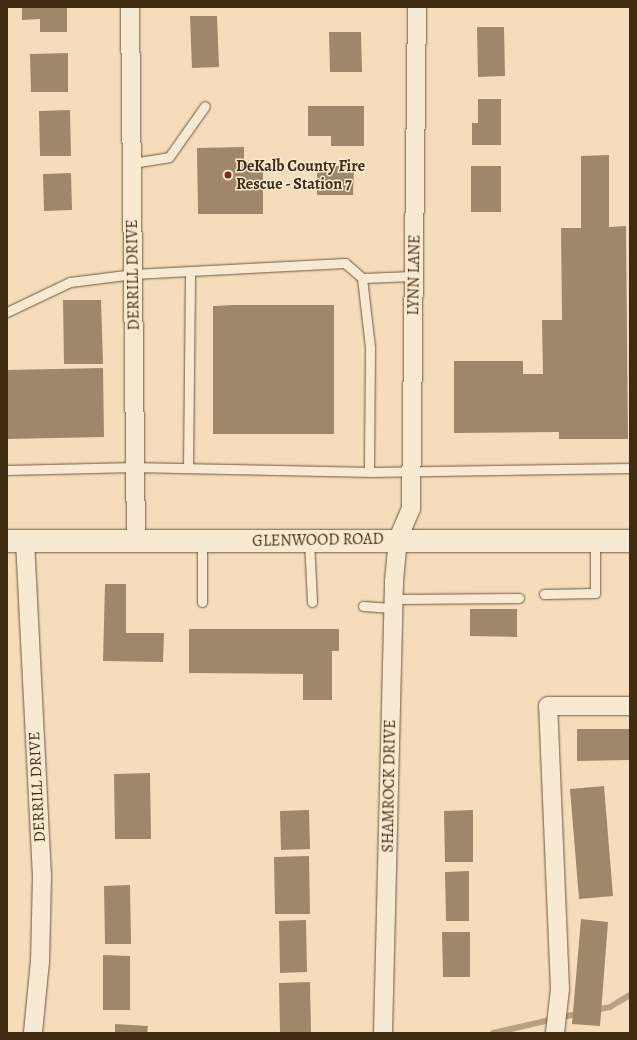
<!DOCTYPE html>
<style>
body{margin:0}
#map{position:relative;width:637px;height:1040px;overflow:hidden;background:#f5ddbc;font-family:Alegreya,serif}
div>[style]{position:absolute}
.stream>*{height:6px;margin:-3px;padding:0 3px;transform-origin:3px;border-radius:3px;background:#b8a182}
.building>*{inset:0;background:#9f886a}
.roads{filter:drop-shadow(0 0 1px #6e583c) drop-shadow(0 0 1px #6e583c)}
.service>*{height:9px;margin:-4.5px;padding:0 4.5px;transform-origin:4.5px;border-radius:4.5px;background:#f8e9d3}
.minor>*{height:18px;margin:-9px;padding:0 9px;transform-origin:9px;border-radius:9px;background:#f8e9d3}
.secondary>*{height:22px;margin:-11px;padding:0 11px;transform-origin:11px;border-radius:11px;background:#f8e9d3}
.dots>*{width:11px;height:11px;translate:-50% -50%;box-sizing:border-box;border:2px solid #f8e9d3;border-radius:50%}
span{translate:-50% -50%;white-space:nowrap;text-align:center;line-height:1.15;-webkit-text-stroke:3px #f8e9d3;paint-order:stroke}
.poi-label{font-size:16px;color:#412c11;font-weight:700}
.left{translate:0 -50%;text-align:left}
.street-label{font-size:16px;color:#412c11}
.frame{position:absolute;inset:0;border:8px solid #412c11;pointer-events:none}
</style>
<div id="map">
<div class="stream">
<div style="left:595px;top:1010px;width:15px;rotate:-11deg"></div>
<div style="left:610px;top:1007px;width:23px;rotate:-31deg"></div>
<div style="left:493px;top:1033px;width:89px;rotate:-12.9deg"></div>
</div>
<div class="building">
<div style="clip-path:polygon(22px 7px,67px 7px,67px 32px,40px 32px,40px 19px,22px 20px)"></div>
<div style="clip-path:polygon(190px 16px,217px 16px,219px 67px,192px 68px)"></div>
<div style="clip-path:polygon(477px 27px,504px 27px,505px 76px,478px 77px)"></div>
<div style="clip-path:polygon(329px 32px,361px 32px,362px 72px,330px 72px)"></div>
<div style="clip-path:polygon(68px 53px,68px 92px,31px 92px,30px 54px)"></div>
<div style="clip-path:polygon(478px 99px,501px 99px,501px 145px,472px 145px,472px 123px,478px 123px)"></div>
<div style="clip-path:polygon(308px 106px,364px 106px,364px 146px,331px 146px,331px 136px,308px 136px)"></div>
<div style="clip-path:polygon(70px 110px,71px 156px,40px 156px,39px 111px)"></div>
<div style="clip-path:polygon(244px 147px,244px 162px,263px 162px,263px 214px,198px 214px,197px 148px)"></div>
<div style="clip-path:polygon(609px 155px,609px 227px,626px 226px,628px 439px,559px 439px,559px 432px,454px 433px,454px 361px,523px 361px,523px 374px,543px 374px,542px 320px,562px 320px,561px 228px,581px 228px,581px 156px)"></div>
<div style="clip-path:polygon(317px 166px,354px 166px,353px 195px,317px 195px)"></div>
<div style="clip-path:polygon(471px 166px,501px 166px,501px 212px,471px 212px)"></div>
<div style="clip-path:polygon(71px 173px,72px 210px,44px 211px,43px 174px)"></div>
<div style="clip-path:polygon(63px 300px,101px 300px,103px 364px,64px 364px)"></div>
<div style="clip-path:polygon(233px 305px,334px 305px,334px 434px,213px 434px,213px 306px)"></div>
<div style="clip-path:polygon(103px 368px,104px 437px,7px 439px,7px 370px)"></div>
<div style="clip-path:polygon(105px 584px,126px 584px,126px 633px,164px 633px,163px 662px,103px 661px)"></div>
<div style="clip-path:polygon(470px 609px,517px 609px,517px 637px,470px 636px)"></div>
<div style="clip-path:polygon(189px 629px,339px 629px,339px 651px,332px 651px,332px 700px,303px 700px,303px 674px,189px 673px)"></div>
<div style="clip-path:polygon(577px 729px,630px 729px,630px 760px,577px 761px)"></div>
<div style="clip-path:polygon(150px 773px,151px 839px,115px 839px,114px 774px)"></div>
<div style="clip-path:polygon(604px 786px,613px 896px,579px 899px,570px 789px)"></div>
<div style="clip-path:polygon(309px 810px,310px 849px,281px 850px,280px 811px)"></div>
<div style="clip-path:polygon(473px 810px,473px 862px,445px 862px,444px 811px)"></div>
<div style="clip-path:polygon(309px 856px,310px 914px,275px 914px,274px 857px)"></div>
<div style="clip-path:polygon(469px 871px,469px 921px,446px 921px,445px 872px)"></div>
<div style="clip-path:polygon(130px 885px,131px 944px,105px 944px,104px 886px)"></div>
<div style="clip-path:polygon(581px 919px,608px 922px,600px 1026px,572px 1024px)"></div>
<div style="clip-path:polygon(306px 920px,307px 972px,280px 973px,279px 921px)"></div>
<div style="clip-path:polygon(442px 932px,470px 932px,470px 977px,443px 977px)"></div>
<div style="clip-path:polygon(103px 955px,130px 956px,130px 1010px,103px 1010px)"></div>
<div style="clip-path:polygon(310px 982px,311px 1032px,280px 1033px,279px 983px)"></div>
<div style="clip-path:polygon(115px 1024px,148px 1026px,147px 1033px,115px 1033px)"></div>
</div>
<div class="roads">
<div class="service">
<div style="left:132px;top:163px;width:37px;rotate:-9deg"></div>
<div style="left:169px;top:157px;width:62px;rotate:-54.8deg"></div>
<div style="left:362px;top:278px;width:52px;rotate:-2.2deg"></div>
<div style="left:7px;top:312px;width:70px;rotate:-25.5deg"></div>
<div style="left:70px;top:282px;width:64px;rotate:-7.2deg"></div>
<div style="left:133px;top:274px;width:212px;rotate:-3deg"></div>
<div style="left:345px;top:263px;width:23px;rotate:41deg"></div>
<div style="left:362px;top:278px;width:69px;rotate:83.4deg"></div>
<div style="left:370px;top:347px;width:125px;rotate:90.5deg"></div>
<div style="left:369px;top:472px;width:261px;rotate:-0.9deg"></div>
<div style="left:188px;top:468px;width:196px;rotate:-89.4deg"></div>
<div style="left:7px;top:470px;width:129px;rotate:-1.3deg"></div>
<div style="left:136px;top:467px;width:233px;rotate:1.2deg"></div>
<div style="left:309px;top:540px;width:62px;rotate:87.2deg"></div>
<div style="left:202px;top:541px;width:61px;rotate:90deg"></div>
<div style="left:544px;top:594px;width:51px;rotate:-1.1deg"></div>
<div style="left:595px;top:593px;width:52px;rotate:-90deg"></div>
<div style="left:394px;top:599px;width:125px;rotate:-0.5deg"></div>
<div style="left:363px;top:606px;width:31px;rotate:4deg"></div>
</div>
<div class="minor">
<div style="left:130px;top:7px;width:535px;rotate:89.36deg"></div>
<div style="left:25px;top:541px;width:334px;rotate:87.1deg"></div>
<div style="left:42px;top:875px;width:86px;rotate:91.3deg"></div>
<div style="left:40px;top:961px;width:72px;rotate:95.6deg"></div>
<div style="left:383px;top:1033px;width:452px;rotate:-88.6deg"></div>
<div style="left:394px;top:581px;width:42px;rotate:-84.6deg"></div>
<div style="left:398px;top:539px;width:33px;rotate:-67deg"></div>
<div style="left:411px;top:509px;width:502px;rotate:-89.32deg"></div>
<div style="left:555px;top:1033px;width:44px;rotate:-83.5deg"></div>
<div style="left:560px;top:989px;width:283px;rotate:-92.4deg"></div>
<div style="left:548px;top:706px;width:82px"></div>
</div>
<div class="secondary">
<div style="left:7px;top:541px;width:623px"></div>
</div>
</div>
<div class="dots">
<div style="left:228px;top:175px;background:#8f2418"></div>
</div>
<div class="poi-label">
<span class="left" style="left:236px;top:175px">DeKalb County Fire<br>Rescue - Station 7</span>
</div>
<div class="street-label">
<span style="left:133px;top:275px;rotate:-91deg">DERRILL DRIVE</span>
<span style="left:414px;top:275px;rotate:-89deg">LYNN LANE</span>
<span style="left:318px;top:540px;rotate:-1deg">GLENWOOD ROAD</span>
<span style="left:389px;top:786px;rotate:-89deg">SHAMROCK DRIVE</span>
<span style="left:37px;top:787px;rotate:-93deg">DERRILL DRIVE</span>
</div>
<div class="frame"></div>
</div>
